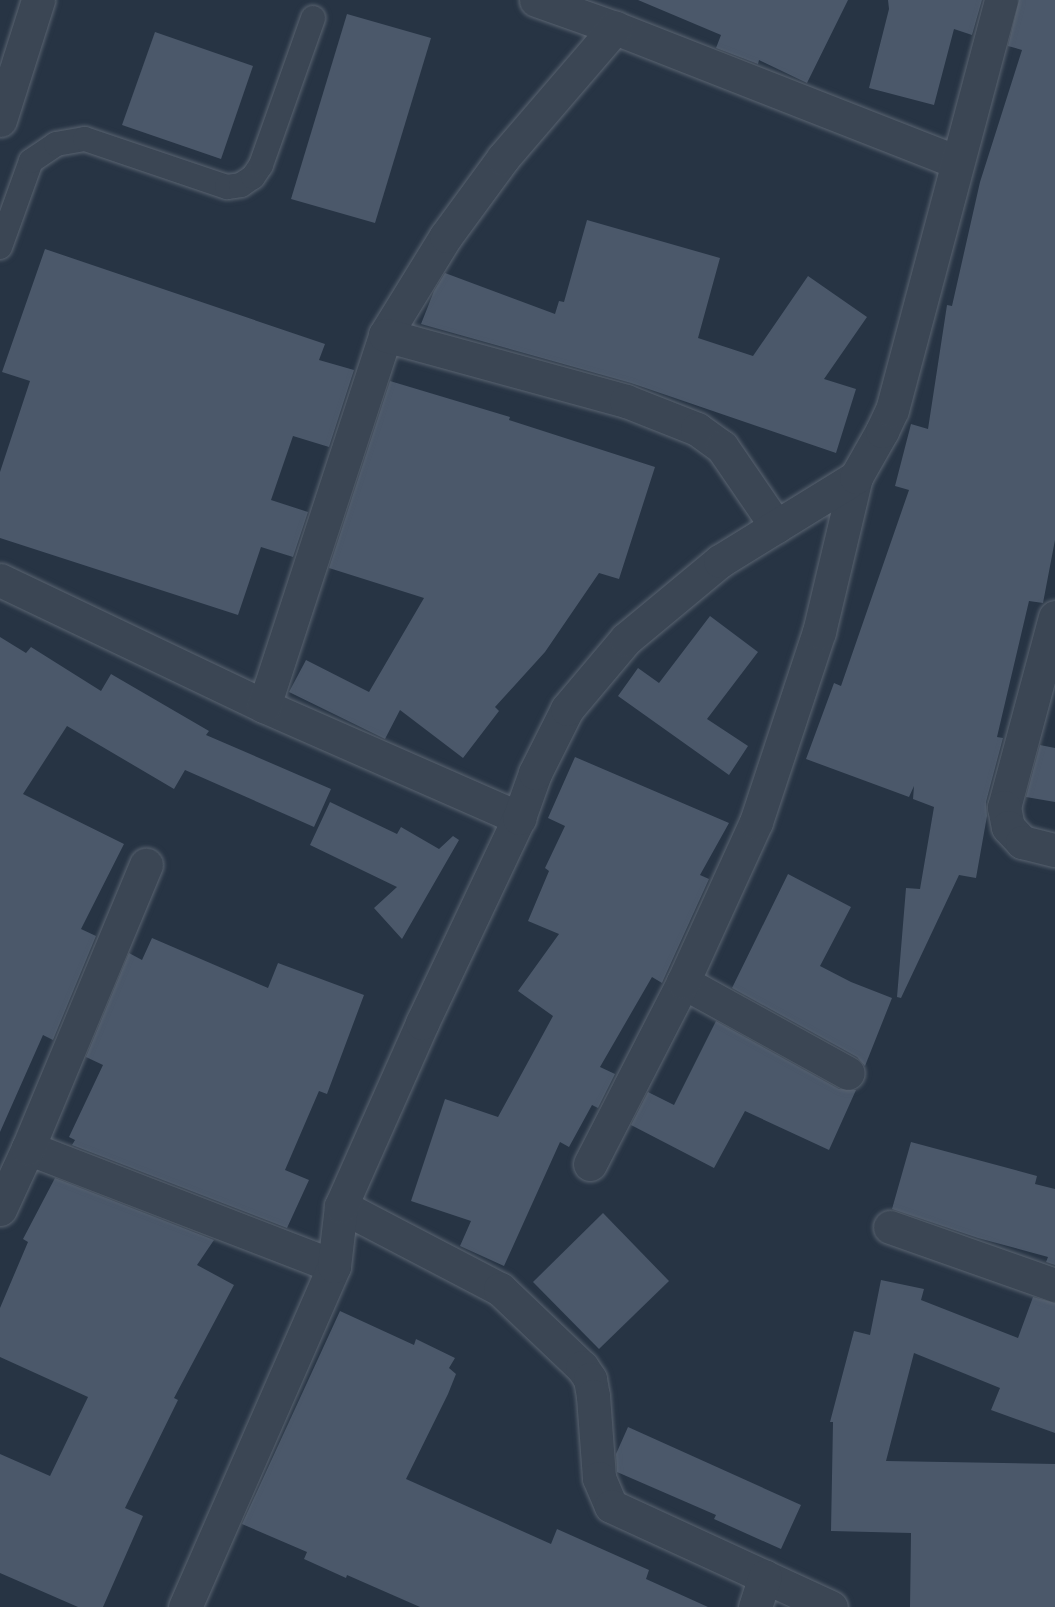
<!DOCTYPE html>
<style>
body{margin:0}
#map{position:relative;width:1055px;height:1607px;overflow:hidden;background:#273444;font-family:"Alegreya Sans",sans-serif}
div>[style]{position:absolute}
.building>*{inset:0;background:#4b586a}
.roads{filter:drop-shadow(0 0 2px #5a6471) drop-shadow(0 0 2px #5a6471)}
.service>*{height:24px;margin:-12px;padding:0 12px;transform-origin:12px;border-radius:12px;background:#3b4654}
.minor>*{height:33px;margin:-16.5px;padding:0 16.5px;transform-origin:16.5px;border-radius:16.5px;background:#3b4654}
span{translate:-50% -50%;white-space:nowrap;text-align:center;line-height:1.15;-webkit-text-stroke:4.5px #202b39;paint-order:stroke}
</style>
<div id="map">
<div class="building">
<div style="clip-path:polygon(638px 0,848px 0,807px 83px,759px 60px,758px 64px,716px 48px,721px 35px)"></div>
<div style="clip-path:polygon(888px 0,982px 0,972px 35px,954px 29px,934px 105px,869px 88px,889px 9px)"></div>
<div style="clip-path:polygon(1019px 0,1055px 0,1055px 540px,1043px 603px,1029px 601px,997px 737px,1003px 738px,986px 802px,987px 816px,976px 878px,959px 875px,901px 998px,897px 997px,906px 888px,920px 889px,934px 807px,913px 799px,914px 786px,909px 797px,806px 759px,834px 683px,841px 686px,909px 490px,895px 486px,911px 424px,928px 429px,947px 305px,952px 306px,980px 182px,1022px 50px,1008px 46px)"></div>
<div style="clip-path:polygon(347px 14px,431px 38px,375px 223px,291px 199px)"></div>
<div style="clip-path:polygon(155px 32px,253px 66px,221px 159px,122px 125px)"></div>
<div style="clip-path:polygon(587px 220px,720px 258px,698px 338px,753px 356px,808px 276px,867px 317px,824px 379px,856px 389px,836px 453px,631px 383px,421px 324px,434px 291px,445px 273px,555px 314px,559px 301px,564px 302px)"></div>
<div style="clip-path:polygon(45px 249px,325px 344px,319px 360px,354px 370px,329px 447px,293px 436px,271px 500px,308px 512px,293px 557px,261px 547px,238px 615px,0 538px,0 472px,30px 381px,2px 372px)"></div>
<div style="clip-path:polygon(390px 381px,510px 417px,509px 420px,655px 467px,619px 579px,599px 573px,545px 652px,495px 707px,499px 711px,463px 758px,400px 710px,385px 739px,289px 692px,306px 660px,369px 692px,424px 598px,329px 568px)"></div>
<div style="clip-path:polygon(710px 616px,758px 652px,707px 719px,748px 746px,729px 775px,618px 696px,638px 668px,659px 683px)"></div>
<div style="clip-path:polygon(0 637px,26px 653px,31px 647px,101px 691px,111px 674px,209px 731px,206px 735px,331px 789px,314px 827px,185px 770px,174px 789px,67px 726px,23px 794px,124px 844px,81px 929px,96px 936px,53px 1040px,43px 1035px,0 1132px)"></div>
<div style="clip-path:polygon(1040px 745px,1055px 748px,1055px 802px,1026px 797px)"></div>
<div style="clip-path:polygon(575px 757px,729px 823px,700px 875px,709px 879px,666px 974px,662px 983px,652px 977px,600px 1067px,615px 1074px,598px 1108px,592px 1105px,569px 1147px,560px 1142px,504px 1266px,460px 1246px,471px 1221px,411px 1201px,445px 1099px,498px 1117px,553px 1016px,518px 991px,559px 934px,528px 921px,549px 871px,545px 868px,565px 826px,548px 818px)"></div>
<div style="clip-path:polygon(330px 802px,397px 834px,401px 827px,439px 849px,453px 836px,459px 840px,402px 939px,374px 908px,397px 887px,310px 845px)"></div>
<div style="clip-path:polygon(788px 874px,851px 907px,820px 966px,851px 982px,892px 998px,865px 1066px,857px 1057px,732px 988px)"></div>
<div style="clip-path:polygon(152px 938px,268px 988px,278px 963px,364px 995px,327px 1094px,319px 1091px,285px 1170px,309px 1180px,287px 1228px,72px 1145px,75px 1140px,69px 1137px,103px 1065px,86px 1057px,129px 953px,142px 960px)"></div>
<div style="clip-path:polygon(716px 1021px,839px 1089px,856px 1090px,829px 1150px,745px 1111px,714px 1168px,631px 1125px,648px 1092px,674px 1105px)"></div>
<div style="clip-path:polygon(911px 1142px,1037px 1176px,1035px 1184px,1055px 1189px,1055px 1265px,1046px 1262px,1048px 1257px,978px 1238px,892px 1209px)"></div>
<div style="clip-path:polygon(55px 1178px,214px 1240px,197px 1265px,234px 1285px,174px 1398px,178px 1400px,125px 1508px,143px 1516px,103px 1607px,78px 1607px,0 1573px,0 1454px,50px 1476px,88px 1397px,0 1357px,0 1308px,28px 1242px,23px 1239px)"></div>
<div style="clip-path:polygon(603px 1213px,669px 1281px,599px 1349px,533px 1282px)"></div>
<div style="clip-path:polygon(881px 1280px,924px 1289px,921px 1300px,1018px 1338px,1033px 1297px,1055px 1303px,1055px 1433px,991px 1410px,1000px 1388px,914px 1353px,886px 1461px,1055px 1464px,1055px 1607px,910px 1607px,911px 1533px,831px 1531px,833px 1422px,830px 1422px,854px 1331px,870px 1335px)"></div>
<div style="clip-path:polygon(340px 1311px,414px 1345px,416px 1339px,455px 1358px,449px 1368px,456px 1374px,448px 1394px,406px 1479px,551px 1544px,557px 1529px,649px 1570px,646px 1579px,708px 1607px,420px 1607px,347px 1575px,346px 1578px,304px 1559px,307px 1552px,242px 1524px)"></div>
<div style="clip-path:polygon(628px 1427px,801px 1505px,781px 1549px,714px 1519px,716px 1515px,617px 1472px,616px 1454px)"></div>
</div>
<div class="roads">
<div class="service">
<div style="left:0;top:247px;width:91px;rotate:-70.2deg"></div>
<div style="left:31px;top:161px;width:30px;rotate:-34deg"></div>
<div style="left:56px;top:144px;width:29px;rotate:-10deg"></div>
<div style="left:85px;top:139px;width:150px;rotate:18.7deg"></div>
<div style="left:227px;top:187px;width:14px;rotate:-8deg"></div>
<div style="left:241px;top:185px;width:14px;rotate:-34deg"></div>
<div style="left:253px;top:177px;width:14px;rotate:-56deg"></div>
<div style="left:261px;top:165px;width:156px;rotate:-70.5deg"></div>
</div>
<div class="minor">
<div style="left:536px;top:0;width:84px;rotate:19.5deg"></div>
<div style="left:615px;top:28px;width:367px;rotate:21.4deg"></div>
<div style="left:0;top:120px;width:126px;rotate:-72.4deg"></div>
<div style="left:385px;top:335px;width:116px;rotate:-58.4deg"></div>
<div style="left:446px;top:236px;width:97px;rotate:-53.8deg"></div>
<div style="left:503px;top:158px;width:172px;rotate:-49.3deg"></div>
<div style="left:0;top:580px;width:293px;rotate:25.5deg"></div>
<div style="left:264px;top:706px;width:279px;rotate:23.7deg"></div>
<div style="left:1055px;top:617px;width:197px;rotate:105deg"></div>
<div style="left:1004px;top:807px;width:20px;rotate:79deg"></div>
<div style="left:1008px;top:827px;width:21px;rotate:47deg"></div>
<div style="left:1022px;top:842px;width:34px;rotate:14deg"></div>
<div style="left:264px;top:706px;width:390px;rotate:-71.9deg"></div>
<div style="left:385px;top:335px;width:250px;rotate:15.3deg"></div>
<div style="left:626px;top:401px;width:76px;rotate:21.5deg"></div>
<div style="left:697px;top:429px;width:31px;rotate:36deg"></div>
<div style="left:722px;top:447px;width:96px;rotate:55.6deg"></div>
<div style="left:683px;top:982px;width:188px;rotate:28.9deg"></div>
<div style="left:28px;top:1148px;width:328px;rotate:21.1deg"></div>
<div style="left:590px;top:1164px;width:204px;rotate:-62.9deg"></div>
<div style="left:683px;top:982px;width:176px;rotate:-65.5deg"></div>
<div style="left:756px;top:822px;width:200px;rotate:-71.7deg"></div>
<div style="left:819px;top:632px;width:159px;rotate:-76.6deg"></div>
<div style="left:341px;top:1206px;width:179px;rotate:27.6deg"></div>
<div style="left:500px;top:1289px;width:113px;rotate:43.6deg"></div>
<div style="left:582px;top:1367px;width:14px;rotate:56deg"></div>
<div style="left:590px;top:1379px;width:17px;rotate:80deg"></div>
<div style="left:593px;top:1396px;width:82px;rotate:85.8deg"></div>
<div style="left:599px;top:1478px;width:30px;rotate:67deg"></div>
<div style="left:611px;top:1506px;width:242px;rotate:24.7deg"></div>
<div style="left:0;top:1209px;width:67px;rotate:-65.3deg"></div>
<div style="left:28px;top:1148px;width:307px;rotate:-67.4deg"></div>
<div style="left:890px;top:1227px;width:175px;rotate:19.4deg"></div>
<div style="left:185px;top:1607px;width:372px;rotate:-66.4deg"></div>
<div style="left:334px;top:1266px;width:60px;rotate:-83.3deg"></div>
<div style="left:341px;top:1206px;width:200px;rotate:-66.1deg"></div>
<div style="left:422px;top:1023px;width:227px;rotate:-64.7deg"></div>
<div style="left:519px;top:818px;width:48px;rotate:-70.4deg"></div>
<div style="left:535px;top:773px;width:72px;rotate:-63.4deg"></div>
<div style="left:567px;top:709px;width:92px;rotate:-49.9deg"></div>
<div style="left:626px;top:639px;width:122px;rotate:-39.7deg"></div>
<div style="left:720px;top:561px;width:160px;rotate:-31.7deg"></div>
<div style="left:856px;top:477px;width:53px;rotate:-60.5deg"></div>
<div style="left:882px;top:431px;width:23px;rotate:-65deg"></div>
<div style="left:892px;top:410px;width:424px;rotate:-75.1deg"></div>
<div style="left:755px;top:1607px;width:32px;rotate:-72deg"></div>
</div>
</div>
</div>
